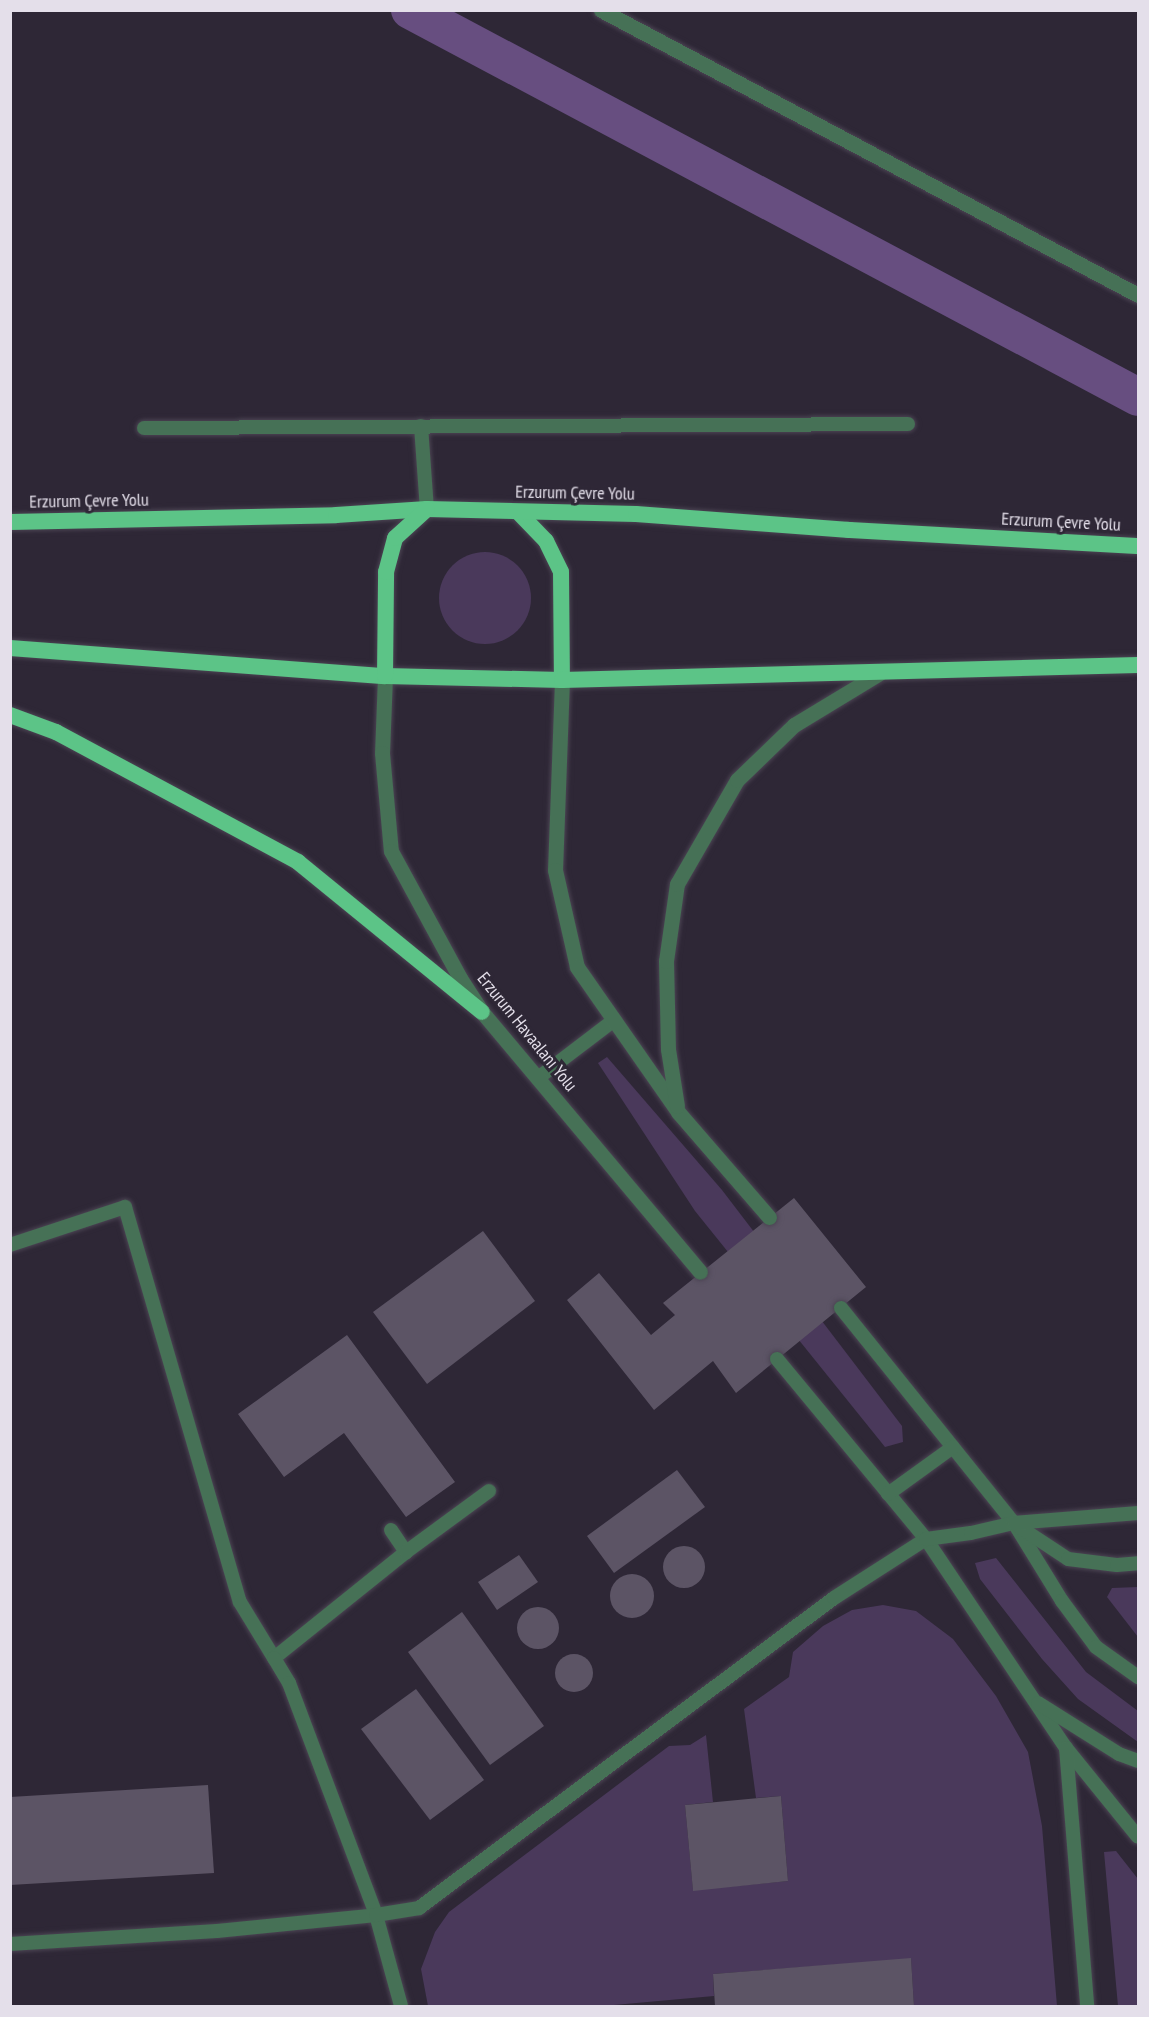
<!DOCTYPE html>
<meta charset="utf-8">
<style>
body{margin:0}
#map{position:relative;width:1149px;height:2017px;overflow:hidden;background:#2e2736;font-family:"PT Sans Narrow",sans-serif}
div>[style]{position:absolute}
.green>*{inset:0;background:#4a395b}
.round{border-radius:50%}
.canal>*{height:38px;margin:-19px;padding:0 19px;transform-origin:19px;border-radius:19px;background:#674e80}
.building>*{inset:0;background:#5c5465}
.roads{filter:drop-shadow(0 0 2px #4b4453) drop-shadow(0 0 2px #4b4453)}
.service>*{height:14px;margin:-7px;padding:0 7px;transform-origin:7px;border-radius:7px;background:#467156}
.tertiary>*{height:15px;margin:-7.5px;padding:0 7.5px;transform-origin:7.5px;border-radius:7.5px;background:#467156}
.trunk>*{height:16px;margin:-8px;padding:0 8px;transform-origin:8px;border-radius:8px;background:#5cc487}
span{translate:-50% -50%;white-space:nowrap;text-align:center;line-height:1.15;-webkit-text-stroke:6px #2e2736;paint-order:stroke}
.street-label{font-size:18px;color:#e4dfea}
.frame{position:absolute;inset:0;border:12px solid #e4dfea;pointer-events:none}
</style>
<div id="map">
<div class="green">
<div class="round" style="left:439px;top:552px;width:92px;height:92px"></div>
<div style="clip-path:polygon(607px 1057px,722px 1190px,902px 1426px,903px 1442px,885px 1447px,695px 1211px,598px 1063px)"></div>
<div style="clip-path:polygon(996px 1558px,1086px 1672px,1138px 1711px,1138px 1742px,1078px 1699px,1042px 1659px,980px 1579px,975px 1563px)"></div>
<div style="clip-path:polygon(1138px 1587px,1138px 1637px,1107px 1597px,1112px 1588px)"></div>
<div style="clip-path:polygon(883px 1605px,916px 1611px,953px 1639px,996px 1696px,1028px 1752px,1042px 1826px,1057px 2006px,914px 2006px,911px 1959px,713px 1974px,714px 1996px,603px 2006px,428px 2006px,421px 1969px,435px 1932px,449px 1912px,669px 1746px,690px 1745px,706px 1735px,713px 1802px,685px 1805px,693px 1890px,788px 1881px,781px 1796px,756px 1798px,744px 1709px,789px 1677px,793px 1652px,823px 1626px,852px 1610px)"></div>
<div style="clip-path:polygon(1116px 1851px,1138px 1879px,1138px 2006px,1118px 2006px,1104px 1852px)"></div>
</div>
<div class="canal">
<div style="left:410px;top:10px;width:824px;rotate:27.99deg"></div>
</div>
<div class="building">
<div style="clip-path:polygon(794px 1198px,866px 1287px,736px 1393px,713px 1361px,654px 1410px,567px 1300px,599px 1273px,651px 1335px,675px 1315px,663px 1303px)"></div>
<div style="clip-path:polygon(483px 1231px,535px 1301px,427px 1384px,373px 1312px)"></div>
<div style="clip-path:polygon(347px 1335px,455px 1482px,406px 1517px,344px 1433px,284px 1477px,238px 1414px)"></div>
<div style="clip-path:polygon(677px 1470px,705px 1507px,614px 1573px,587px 1536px)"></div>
<div class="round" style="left:663px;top:1546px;width:42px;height:42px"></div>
<div style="clip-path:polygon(519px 1555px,538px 1582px,497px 1610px,478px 1582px)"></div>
<div class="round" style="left:610px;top:1574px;width:44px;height:44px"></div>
<div class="round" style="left:517px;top:1607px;width:42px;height:42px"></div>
<div style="clip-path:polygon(462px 1612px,544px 1726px,490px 1765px,408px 1652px)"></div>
<div class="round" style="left:555px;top:1654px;width:38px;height:38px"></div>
<div style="clip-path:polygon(416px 1689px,484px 1780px,430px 1820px,361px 1729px)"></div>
<div style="clip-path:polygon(208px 1785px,214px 1873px,10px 1885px,10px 1797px)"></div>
<div style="clip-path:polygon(781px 1796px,788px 1881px,693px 1891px,685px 1805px)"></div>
<div style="clip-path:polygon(911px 1958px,914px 2006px,715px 2006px,713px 1974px)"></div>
</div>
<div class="roads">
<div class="service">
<div style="left:421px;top:426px;width:83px;rotate:85.9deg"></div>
<div style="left:144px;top:428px;width:764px;rotate:-0.3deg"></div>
<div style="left:538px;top:1078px;width:96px;rotate:-37.3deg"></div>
<div style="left:10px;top:1245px;width:121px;rotate:-18.3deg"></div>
<div style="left:125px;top:1207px;width:411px;rotate:73.8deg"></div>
<div style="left:240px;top:1602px;width:66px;rotate:58.7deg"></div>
<div style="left:841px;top:1308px;width:276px;rotate:51.2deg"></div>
<div style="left:1014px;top:1523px;width:92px;rotate:58.4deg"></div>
<div style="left:1062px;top:1601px;width:57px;rotate:53.5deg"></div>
<div style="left:1096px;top:1647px;width:52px;rotate:35.5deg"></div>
<div style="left:777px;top:1359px;width:234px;rotate:50.4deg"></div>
<div style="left:926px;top:1539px;width:252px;rotate:56.2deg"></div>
<div style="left:1066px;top:1748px;width:114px;rotate:51deg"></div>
<div style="left:888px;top:1494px;width:80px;rotate:-35.9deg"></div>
<div style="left:1018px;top:1526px;width:60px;rotate:33.4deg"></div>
<div style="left:1068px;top:1559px;width:49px;rotate:7deg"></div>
<div style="left:1117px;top:1565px;width:21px;rotate:-5deg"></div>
<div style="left:391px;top:1530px;width:27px;rotate:56deg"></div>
<div style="left:406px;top:1552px;width:169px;rotate:141.2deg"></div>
<div style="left:274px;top:1658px;width:29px;rotate:59deg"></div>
<div style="left:289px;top:1683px;width:248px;rotate:69.4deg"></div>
<div style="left:376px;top:1915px;width:94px;rotate:74.6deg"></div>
<div style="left:406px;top:1552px;width:103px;rotate:-36.3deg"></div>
<div style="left:1038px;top:1703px;width:96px;rotate:32.2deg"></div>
<div style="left:1119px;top:1754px;width:20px;rotate:20deg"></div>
<div style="left:1066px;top:1748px;width:259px;rotate:85.3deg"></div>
<div style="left:10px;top:1944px;width:207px;rotate:-3.6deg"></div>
<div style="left:217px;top:1931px;width:160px;rotate:-5.7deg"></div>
<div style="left:376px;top:1915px;width:44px;rotate:-9.2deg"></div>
<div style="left:419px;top:1908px;width:518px;rotate:-36.76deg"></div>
<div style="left:834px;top:1598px;width:109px;rotate:-32.7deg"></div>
<div style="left:926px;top:1539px;width:45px;rotate:-7.6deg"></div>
<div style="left:971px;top:1533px;width:44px;rotate:-13.1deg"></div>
<div style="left:1014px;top:1523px;width:124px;rotate:-4.6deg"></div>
</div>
<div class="tertiary">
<div style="left:601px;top:10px;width:608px;rotate:27.96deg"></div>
<div style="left:385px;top:676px;width:77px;rotate:92.2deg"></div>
<div style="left:382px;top:753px;width:98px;rotate:84.8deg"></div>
<div style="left:391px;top:851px;width:145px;rotate:61.5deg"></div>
<div style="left:460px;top:978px;width:40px;rotate:57.1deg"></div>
<div style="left:482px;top:1012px;width:339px;rotate:50deg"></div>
<div style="left:562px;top:680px;width:190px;rotate:92.1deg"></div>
<div style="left:555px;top:870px;width:99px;rotate:77.2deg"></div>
<div style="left:577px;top:967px;width:177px;rotate:55.1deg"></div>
<div style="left:678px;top:1112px;width:139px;rotate:49.1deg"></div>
<div style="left:677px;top:1106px;width:58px;rotate:-99deg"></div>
<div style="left:668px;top:1049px;width:88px;rotate:-91.3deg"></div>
<div style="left:666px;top:961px;width:78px;rotate:-81.9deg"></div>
<div style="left:677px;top:884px;width:120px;rotate:-60deg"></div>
<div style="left:737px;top:780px;width:79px;rotate:-44deg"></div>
<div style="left:794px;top:725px;width:100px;rotate:-31.2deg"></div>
</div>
<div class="trunk">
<div style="left:518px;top:512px;width:40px;rotate:46deg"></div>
<div style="left:546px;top:541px;width:34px;rotate:64deg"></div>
<div style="left:561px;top:572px;width:108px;rotate:89.5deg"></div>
<div style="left:10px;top:522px;width:326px;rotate:-1.2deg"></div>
<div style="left:336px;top:515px;width:91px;rotate:-3.8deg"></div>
<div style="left:427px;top:509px;width:209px;rotate:1.4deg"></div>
<div style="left:636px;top:514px;width:214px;rotate:4.3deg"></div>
<div style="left:849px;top:530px;width:289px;rotate:3.2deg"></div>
<div style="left:10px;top:648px;width:376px;rotate:4.3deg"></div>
<div style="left:385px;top:676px;width:177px;rotate:1.3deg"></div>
<div style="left:562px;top:680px;width:576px;rotate:-1.49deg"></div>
<div style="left:385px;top:676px;width:104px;rotate:-89.4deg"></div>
<div style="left:386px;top:572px;width:35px;rotate:-75deg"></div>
<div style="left:395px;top:538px;width:43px;rotate:-42.2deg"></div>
<div style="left:10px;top:715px;width:49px;rotate:20.3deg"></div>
<div style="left:56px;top:732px;width:275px;rotate:28.2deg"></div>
<div style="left:298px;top:862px;width:237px;rotate:39.2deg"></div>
</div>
</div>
<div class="street-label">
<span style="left:575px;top:493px;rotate:1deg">Erzurum Çevre Yolu</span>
<span style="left:89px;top:501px;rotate:-1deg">Erzurum Çevre Yolu</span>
<span style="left:1061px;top:522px;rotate:3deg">Erzurum Çevre Yolu</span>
<span style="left:527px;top:1032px;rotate:51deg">Erzurum Havaalanı Yolu</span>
</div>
<div class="frame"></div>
</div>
